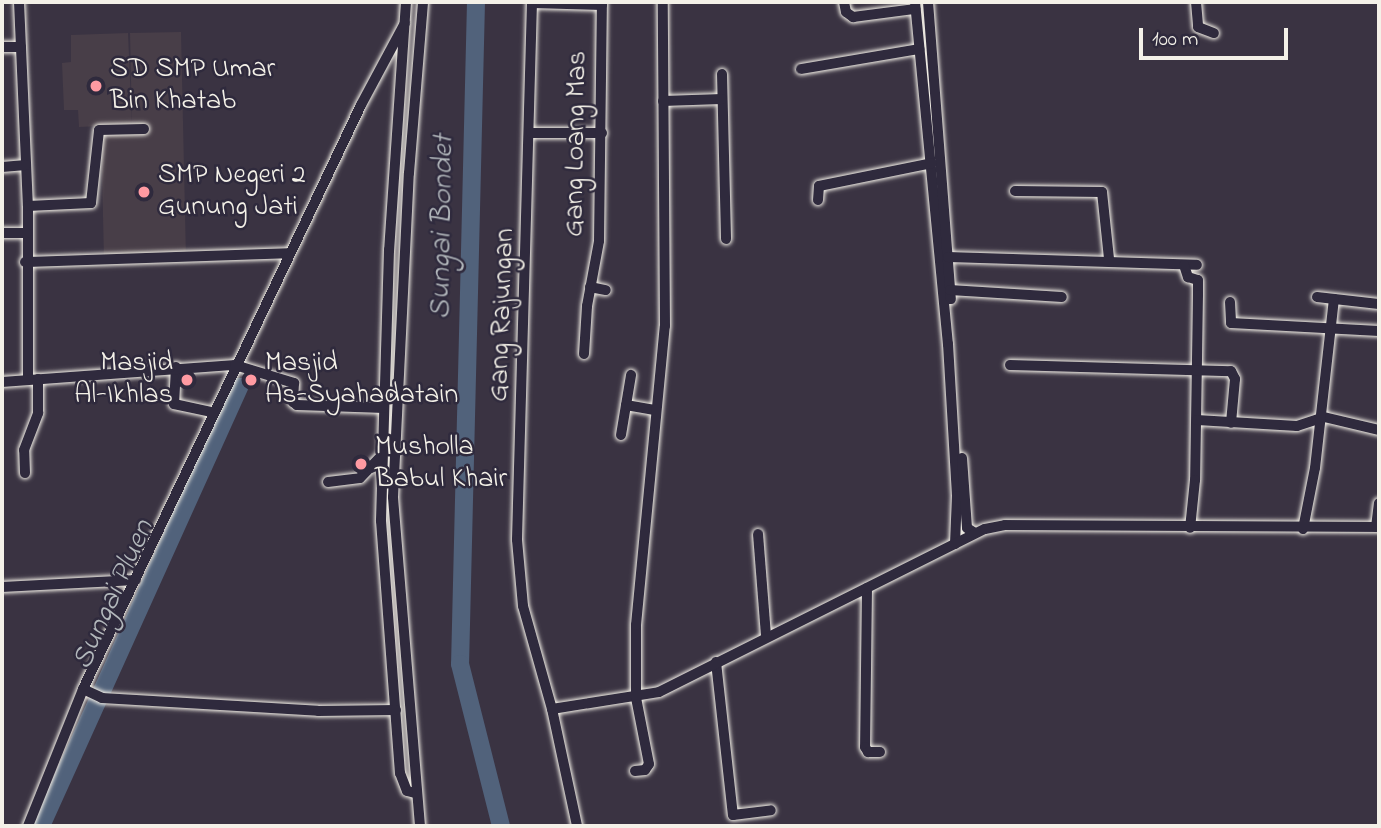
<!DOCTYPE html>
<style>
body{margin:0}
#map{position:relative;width:1381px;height:828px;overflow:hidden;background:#3a3342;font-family:"Indie Flower",sans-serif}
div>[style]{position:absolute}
.built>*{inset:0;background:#483e48}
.river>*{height:18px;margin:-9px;padding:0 9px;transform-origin:9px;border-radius:9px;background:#51627b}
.roads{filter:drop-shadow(0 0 2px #f4f1e8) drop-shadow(0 0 2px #f4f1e8)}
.minor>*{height:10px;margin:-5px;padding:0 5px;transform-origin:5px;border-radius:5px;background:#2f2a3d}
.dots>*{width:19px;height:19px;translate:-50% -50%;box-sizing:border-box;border:4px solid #2f2a3d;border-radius:50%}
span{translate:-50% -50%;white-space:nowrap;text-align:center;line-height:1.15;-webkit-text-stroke:5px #2f2a3d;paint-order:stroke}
.poi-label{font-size:28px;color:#f4f1e8}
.left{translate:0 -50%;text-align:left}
.right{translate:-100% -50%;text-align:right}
.street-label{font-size:28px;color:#f4f1e8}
.water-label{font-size:30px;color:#b3b8bc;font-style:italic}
.frame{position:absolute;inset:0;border:4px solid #f4f1e8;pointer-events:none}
.scale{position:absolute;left:1139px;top:28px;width:149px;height:32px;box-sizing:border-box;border:4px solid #f4f1e8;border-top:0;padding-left:9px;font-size:21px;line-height:24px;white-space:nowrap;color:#f4f1e8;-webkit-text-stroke:5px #2f2a3d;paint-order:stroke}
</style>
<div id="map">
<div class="built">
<div style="clip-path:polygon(181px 32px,186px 258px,104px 260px,101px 126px,79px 127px,78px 110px,64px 110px,62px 63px,71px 62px,71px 35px,128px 33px,132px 126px,130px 33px)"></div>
</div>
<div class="river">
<div style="left:476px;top:2px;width:662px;rotate:91.38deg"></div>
<div style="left:460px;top:664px;width:167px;rotate:75.8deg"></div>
<div style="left:41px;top:826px;width:482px;rotate:-65.7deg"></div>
</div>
<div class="roads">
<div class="minor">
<div style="left:19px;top:2px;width:204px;rotate:87.5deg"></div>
<div style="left:28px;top:206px;width:173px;rotate:90deg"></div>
<div style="left:406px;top:2px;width:249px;rotate:93.9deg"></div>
<div style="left:389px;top:250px;width:271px;rotate:91.7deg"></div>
<div style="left:381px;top:521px;width:253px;rotate:85.7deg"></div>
<div style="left:400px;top:773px;width:19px;rotate:69deg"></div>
<div style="left:407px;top:791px;width:8px;rotate:14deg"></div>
<div style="left:532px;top:2px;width:538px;rotate:91.6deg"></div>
<div style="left:517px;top:540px;width:66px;rotate:84.8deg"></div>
<div style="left:523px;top:606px;width:107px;rotate:74.3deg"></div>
<div style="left:552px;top:709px;width:120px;rotate:77.9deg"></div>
<div style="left:844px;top:2px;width:10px;rotate:79deg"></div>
<div style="left:846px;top:12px;width:9px;rotate:36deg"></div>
<div style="left:853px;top:17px;width:63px;rotate:-7.4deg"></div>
<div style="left:915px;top:2px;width:344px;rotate:84.5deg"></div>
<div style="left:948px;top:344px;width:152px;rotate:86.6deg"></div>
<div style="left:957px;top:496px;width:48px;rotate:92.4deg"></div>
<div style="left:928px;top:2px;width:298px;rotate:85.6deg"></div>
<div style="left:1196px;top:2px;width:25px;rotate:85deg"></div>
<div style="left:1198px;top:27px;width:17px;rotate:21deg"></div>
<div style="left:532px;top:3px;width:70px;rotate:1.6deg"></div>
<div style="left:2px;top:47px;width:19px"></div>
<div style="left:801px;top:69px;width:120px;rotate:-9.6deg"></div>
<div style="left:722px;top:74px;width:165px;rotate:88.6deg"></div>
<div style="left:663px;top:101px;width:59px;rotate:-1.9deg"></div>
<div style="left:531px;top:133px;width:71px"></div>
<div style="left:2px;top:167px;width:24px;rotate:-5deg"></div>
<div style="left:1015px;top:191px;width:87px;rotate:0.7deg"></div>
<div style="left:1102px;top:192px;width:67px;rotate:84deg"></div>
<div style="left:818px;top:200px;width:14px;rotate:-86deg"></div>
<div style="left:819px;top:186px;width:115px;rotate:-11.5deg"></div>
<div style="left:28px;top:206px;width:63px;rotate:-2.7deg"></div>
<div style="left:91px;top:203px;width:73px;rotate:-83.7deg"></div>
<div style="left:99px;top:130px;width:45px;rotate:-1.3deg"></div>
<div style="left:2px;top:233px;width:25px"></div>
<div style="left:948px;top:257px;width:249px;rotate:1.8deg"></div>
<div style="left:25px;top:262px;width:265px;rotate:-1.9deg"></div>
<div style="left:1184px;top:265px;width:13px;rotate:72deg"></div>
<div style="left:1188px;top:277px;width:10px;rotate:17deg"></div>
<div style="left:1198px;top:280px;width:15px;rotate:90deg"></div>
<div style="left:1198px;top:295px;width:185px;rotate:90.9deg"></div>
<div style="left:1195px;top:480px;width:48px;rotate:95.9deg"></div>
<div style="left:590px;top:287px;width:16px;rotate:11deg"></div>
<div style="left:950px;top:290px;width:112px;rotate:3.6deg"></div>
<div style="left:1317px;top:297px;width:62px;rotate:6.4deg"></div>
<div style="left:1230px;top:302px;width:21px;rotate:87deg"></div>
<div style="left:1231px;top:323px;width:148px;rotate:3.1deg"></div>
<div style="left:584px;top:354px;width:48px;rotate:-86.4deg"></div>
<div style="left:587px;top:306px;width:66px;rotate:-79.5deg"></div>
<div style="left:599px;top:241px;width:239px;rotate:-89.3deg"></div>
<div style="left:1010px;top:365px;width:221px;rotate:1.6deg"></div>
<div style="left:1231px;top:371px;width:9px;rotate:63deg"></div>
<div style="left:1235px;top:379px;width:44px;rotate:95.2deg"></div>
<div style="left:176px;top:367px;width:37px;rotate:93deg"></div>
<div style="left:174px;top:404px;width:40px;rotate:12deg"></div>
<div style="left:2px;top:382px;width:234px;rotate:-4.2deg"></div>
<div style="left:235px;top:365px;width:62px;rotate:17deg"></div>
<div style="left:294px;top:383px;width:19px;rotate:93deg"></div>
<div style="left:293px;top:402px;width:5px;rotate:37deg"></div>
<div style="left:297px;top:405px;width:87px;rotate:2deg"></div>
<div style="left:626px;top:405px;width:29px;rotate:10deg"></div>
<div style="left:1197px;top:420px;width:100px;rotate:3.4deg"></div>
<div style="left:1297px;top:426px;width:28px;rotate:-18deg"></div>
<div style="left:1324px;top:417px;width:57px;rotate:13.3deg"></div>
<div style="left:621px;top:435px;width:61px;rotate:-80.5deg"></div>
<div style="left:962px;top:458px;width:70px;rotate:85.9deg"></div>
<div style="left:967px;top:528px;width:9px;rotate:32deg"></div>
<div style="left:25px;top:473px;width:23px;rotate:-92deg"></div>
<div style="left:24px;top:450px;width:40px;rotate:-69deg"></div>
<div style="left:38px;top:413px;width:34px;rotate:-90deg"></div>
<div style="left:328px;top:482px;width:32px;rotate:-7deg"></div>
<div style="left:360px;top:478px;width:32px;rotate:-46deg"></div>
<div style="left:1376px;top:527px;width:24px;rotate:-83deg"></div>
<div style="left:1303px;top:529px;width:62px;rotate:-78.9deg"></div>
<div style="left:1315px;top:468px;width:170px;rotate:-83.6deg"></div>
<div style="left:758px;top:534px;width:102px;rotate:85.5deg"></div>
<div style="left:2px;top:587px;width:134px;rotate:-3deg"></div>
<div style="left:867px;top:588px;width:159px;rotate:90.7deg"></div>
<div style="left:865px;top:747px;width:6px;rotate:59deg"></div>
<div style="left:868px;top:752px;width:12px"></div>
<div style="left:716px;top:662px;width:154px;rotate:83.7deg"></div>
<div style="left:733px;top:815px;width:38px;rotate:-7deg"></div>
<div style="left:83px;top:689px;width:21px;rotate:25deg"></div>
<div style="left:102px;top:698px;width:216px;rotate:3.4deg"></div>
<div style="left:318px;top:711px;width:78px;rotate:-0.7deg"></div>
<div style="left:552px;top:709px;width:108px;rotate:-9deg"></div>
<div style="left:659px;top:692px;width:364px;rotate:-26.6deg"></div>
<div style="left:985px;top:529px;width:20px;rotate:-11deg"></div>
<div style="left:1005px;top:525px;width:374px;rotate:0.3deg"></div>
<div style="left:635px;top:771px;width:10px;rotate:-6deg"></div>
<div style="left:645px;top:770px;width:7px;rotate:-56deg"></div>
<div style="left:649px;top:764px;width:67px;rotate:-101.1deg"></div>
<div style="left:636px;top:698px;width:73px;rotate:-90deg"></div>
<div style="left:636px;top:625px;width:300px;rotate:-84.5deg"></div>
<div style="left:665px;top:326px;width:324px;rotate:-90.4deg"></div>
<div style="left:28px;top:826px;width:148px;rotate:-68.1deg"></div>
<div style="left:83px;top:689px;width:647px;rotate:-64.54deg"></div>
<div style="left:361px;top:105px;width:93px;rotate:-61.8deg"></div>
<div style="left:420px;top:826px;width:330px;rotate:-94.7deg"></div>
<div style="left:393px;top:497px;width:324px;rotate:-87.2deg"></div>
<div style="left:409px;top:173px;width:172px;rotate:-85.3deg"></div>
</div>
</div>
<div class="dots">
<div style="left:96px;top:86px;background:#ff9aa2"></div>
<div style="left:144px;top:192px;background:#ff9aa2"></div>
<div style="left:187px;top:380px;background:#ff9aa2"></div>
<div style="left:251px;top:380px;background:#ff9aa2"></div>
<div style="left:361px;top:464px;background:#ff9aa2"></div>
</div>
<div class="poi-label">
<span class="left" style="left:110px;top:86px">SD SMP Umar<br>Bin Khatab</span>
<span class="left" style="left:158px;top:192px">SMP Negeri 2<br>Gunung Jati</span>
<span class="right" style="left:173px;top:380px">Masjid<br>Al-Ikhlas</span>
<span class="left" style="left:265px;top:380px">Masjid<br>As-Syahadatain</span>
<span class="left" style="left:375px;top:464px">Musholla<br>Babul Khair</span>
</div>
<div class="street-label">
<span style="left:577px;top:144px;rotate:-89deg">Gang Loang Mas</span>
<span style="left:503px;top:315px;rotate:-88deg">Gang Rajungan</span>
</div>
<div class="water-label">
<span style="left:443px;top:227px;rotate:-89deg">Sungai Bondet</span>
<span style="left:114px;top:595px;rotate:-66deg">Sungai Pluen</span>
</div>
<div class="frame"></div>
<div class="scale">100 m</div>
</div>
